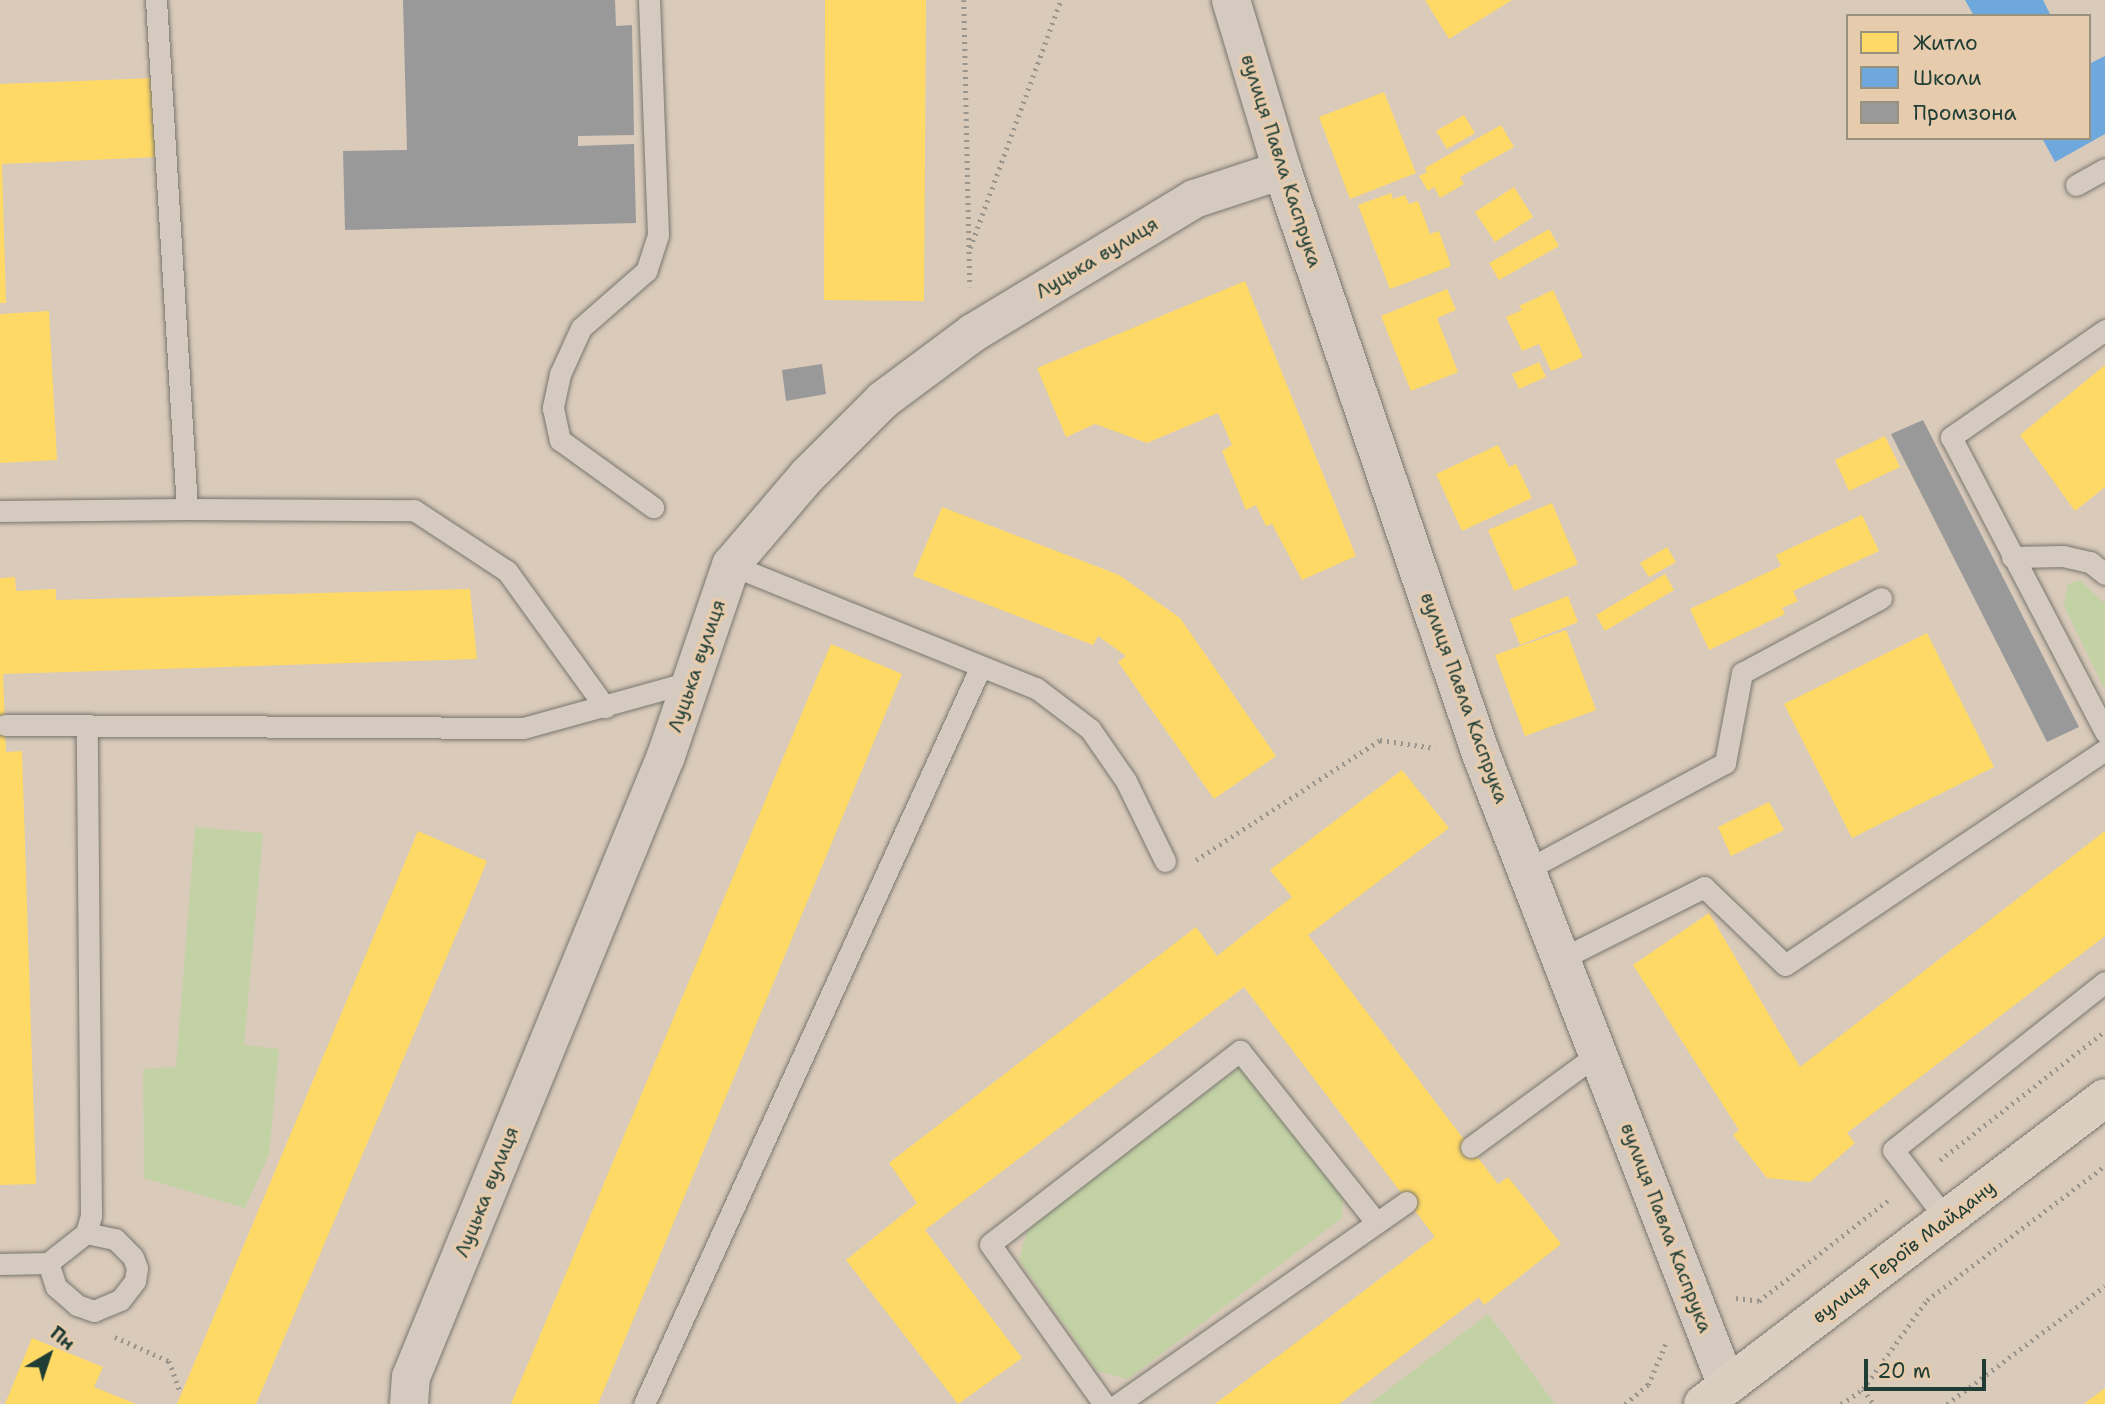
<!DOCTYPE html>
<meta charset="utf-8">
<style>
body{margin:0}
#map{position:relative;width:2105px;height:1404px;overflow:hidden;background:#d9caba;font-family:"Shantell Sans",sans-serif}
div>[style]{position:absolute}
.green>*{inset:0;background:#c3d2a5}
.homes>*{inset:0;background:#ffd966}
.schools>*{inset:0;background:#6fa8dc}
.industry>*{inset:0;background:#999}
.path>*{height:4.5px;margin-top:-2.25px;transform-origin:0;background:repeating-linear-gradient(90deg,#99958d 0 2px,transparent 0 7px)}
.roads{filter:drop-shadow(0 0 2px #78776e) drop-shadow(0 0 2px #78776e)}
.service>*{height:21px;margin:-10.5px;padding:0 10.5px;transform-origin:10.5px;border-radius:10.5px;background:#d4cabf}
.minor>*{height:38px;margin:-19px;padding:0 19px;transform-origin:19px;border-radius:19px;background:#d4cabf}
.tertiary>*{height:38px;margin:-19px;padding:0 19px;transform-origin:19px;border-radius:19px;background:#d4cabf}
.primary>*{height:38px;margin:-19px;padding:0 19px;transform-origin:19px;border-radius:19px;background:#dacec1}
span{translate:-50% -50%;white-space:nowrap;text-align:center;line-height:1.15;-webkit-text-stroke:7px #e6cbad;paint-order:stroke}
.street-label{font-size:19px;color:#1f3d34}
.legend{position:absolute;left:1846px;top:14px;width:245px;height:126px;box-sizing:border-box;background:#e6cbad;border:2px solid #96927d;margin:0;padding:9px 12px;list-style:none;font-size:21px;color:#1f3d34}
.legend li{display:flex;align-items:center;gap:14px;height:35px}
.legend b{width:35px;border:2px solid #96927d}
.north{position:absolute;left:14px;top:1320px;width:70px;height:70px;-webkit-text-stroke:5px #e6cbad;paint-order:stroke;rotate:39deg;font-size:19px;font-weight:700;line-height:28px;text-align:center;color:#1f3d34}
.north::after{content:'';display:block;margin:auto;width:24px;height:32px;background:#1f3d34;clip-path:polygon(50% 0,100% 100%,50% 72%,0 100%)}
.scale{position:absolute;left:1864px;top:1359px;width:122px;height:32px;box-sizing:border-box;border:4px solid #1f3d34;border-top:0;padding-left:9px;font-size:21px;line-height:24px;white-space:nowrap;color:#1f3d34;-webkit-text-stroke:5px #e6cbad;paint-order:stroke}
</style>
<div id="map">
<div class="green">
<div style="clip-path:polygon(2080px 580px,2105px 604px,2105px 690px,2064px 606px,2068px 584px)"></div>
<div style="clip-path:polygon(195px 827px,263px 833px,244px 1045px,279px 1049px,269px 1154px,245px 1208px,144px 1178px,143px 1069px,176px 1067px)"></div>
<div style="clip-path:polygon(1241px 1066px,1343px 1197px,1342px 1218px,1128px 1379px,1097px 1371px,1019px 1260px,1028px 1228px)"></div>
<div style="clip-path:polygon(1488px 1314px,1555px 1404px,1369px 1404px)"></div>
</div>
<div class="homes">
<div style="clip-path:polygon(825px 0,926px 0,924px 301px,824px 300px)"></div>
<div style="clip-path:polygon(1425px 0,1512px 0,1449px 39px)"></div>
<div style="clip-path:polygon(156px 78px,158px 157px,2px 164px,6px 303px,0 303px,0 84px)"></div>
<div style="clip-path:polygon(1384px 92px,1416px 173px,1350px 199px,1319px 117px)"></div>
<div style="clip-path:polygon(1464px 115px,1475px 133px,1447px 149px,1436px 131px)"></div>
<div style="clip-path:polygon(1501px 125px,1514px 147px,1460px 177px,1464px 184px,1440px 198px,1434px 187px,1428px 191px,1419px 176px,1427px 172px,1425px 168px)"></div>
<div style="clip-path:polygon(1514px 187px,1533px 217px,1495px 242px,1475px 212px)"></div>
<div style="clip-path:polygon(1391px 193px,1393px 199px,1405px 195px,1409px 204px,1418px 201px,1430px 234px,1439px 231px,1451px 266px,1390px 289px,1358px 205px)"></div>
<div style="clip-path:polygon(1549px 229px,1559px 246px,1499px 280px,1489px 263px)"></div>
<div style="clip-path:polygon(1245px 281px,1356px 556px,1302px 580px,1272px 524px,1266px 526px,1256px 505px,1246px 510px,1222px 451px,1232px 445px,1218px 413px,1147px 443px,1095px 424px,1066px 437px,1037px 368px)"></div>
<div style="clip-path:polygon(1447px 289px,1456px 310px,1437px 318px,1458px 372px,1411px 391px,1381px 316px)"></div>
<div style="clip-path:polygon(1553px 290px,1583px 357px,1551px 371px,1539px 344px,1522px 351px,1506px 317px,1522px 310px,1519px 306px)"></div>
<div style="clip-path:polygon(49px 311px,57px 460px,0 463px,0 314px)"></div>
<div style="clip-path:polygon(1539px 362px,1546px 377px,1519px 389px,1512px 374px)"></div>
<div style="clip-path:polygon(2105px 365px,2105px 487px,2075px 511px,2020px 435px)"></div>
<div style="clip-path:polygon(1885px 436px,1900px 467px,1849px 491px,1835px 460px)"></div>
<div style="clip-path:polygon(1498px 445px,1509px 467px,1516px 464px,1532px 498px,1462px 531px,1436px 474px)"></div>
<div style="clip-path:polygon(1552px 503px,1578px 564px,1514px 591px,1488px 530px)"></div>
<div style="clip-path:polygon(942px 507px,1119px 575px,1180px 618px,1276px 756px,1214px 799px,1118px 662px,1126px 656px,1098px 636px,1093px 645px,913px 576px)"></div>
<div style="clip-path:polygon(1862px 515px,1879px 551px,1793px 591px,1798px 601px,1782px 608px,1785px 614px,1709px 650px,1690px 609px,1781px 566px,1776px 555px)"></div>
<div style="clip-path:polygon(1667px 547px,1676px 562px,1649px 577px,1640px 563px)"></div>
<div style="clip-path:polygon(1665px 574px,1674px 590px,1605px 631px,1596px 615px)"></div>
<div style="clip-path:polygon(15px 577px,16px 591px,56px 589px,56px 600px,470px 589px,477px 659px,3px 674px,6px 752px,22px 751px,36px 1184px,0 1185px,0 578px)"></div>
<div style="clip-path:polygon(1568px 596px,1578px 622px,1520px 645px,1510px 619px)"></div>
<div style="clip-path:polygon(1566px 630px,1596px 710px,1525px 736px,1495px 655px)"></div>
<div style="clip-path:polygon(1927px 633px,1994px 767px,1852px 838px,1784px 704px)"></div>
<div style="clip-path:polygon(831px 644px,902px 674px,598px 1404px,511px 1404px)"></div>
<div style="clip-path:polygon(1402px 770px,1449px 828px,1308px 935px,1498px 1184px,1508px 1177px,1561px 1244px,1484px 1305px,1479px 1297px,1339px 1404px,1215px 1404px,1435px 1237px,1244px 987px,925px 1230px,1022px 1358px,958px 1404px,846px 1260px,917px 1203px,889px 1163px,1196px 927px,1217px 956px,1292px 897px,1270px 870px)"></div>
<div style="clip-path:polygon(1769px 802px,1784px 830px,1731px 856px,1718px 827px)"></div>
<div style="clip-path:polygon(418px 831px,487px 861px,466px 912px,256px 1404px,177px 1404px)"></div>
<div style="clip-path:polygon(2105px 831px,2105px 936px,1847px 1133px,1855px 1143px,1810px 1182px,1767px 1178px,1733px 1135px,1739px 1130px,1633px 965px,1709px 913px,1800px 1067px)"></div>
<div style="clip-path:polygon(32px 1338px,103px 1367px,94px 1387px,136px 1404px,5px 1404px)"></div>
<div style="clip-path:polygon(2105px 1388px,2105px 1404px,2084px 1404px)"></div>
</div>
<div class="schools">
<div style="clip-path:polygon(1965px 0,2043px 0,2051px 16px,1974px 16px)"></div>
<div style="clip-path:polygon(2105px 56px,2105px 134px,2055px 162px,2042px 138px,2089px 138px,2089px 64px)"></div>
</div>
<div class="industry">
<div style="clip-path:polygon(403px 0,615px 0,616px 26px,632px 25px,634px 135px,578px 136px,578px 146px,634px 144px,636px 223px,345px 230px,343px 151px,407px 150px)"></div>
<div style="clip-path:polygon(822px 364px,826px 394px,786px 401px,782px 370px)"></div>
<div style="clip-path:polygon(1923px 420px,2079px 727px,2047px 742px,1891px 434px)"></div>
</div>
<div class="path">
<div style="left:964px;top:0;width:287px;rotate:88.8deg"></div>
<div style="left:970px;top:248px;width:264px;rotate:-69.9deg"></div>
<div style="left:1196px;top:860px;width:220px;rotate:-33.1deg"></div>
<div style="left:1380px;top:740px;width:56px;rotate:8.3deg"></div>
<div style="left:1940px;top:1160px;width:209px;rotate:-38deg"></div>
<div style="left:1736px;top:1298px;width:23px;rotate:7deg"></div>
<div style="left:1759px;top:1301px;width:167px;rotate:-38deg"></div>
<div style="left:115px;top:1337px;width:59px;rotate:24deg"></div>
<div style="left:169px;top:1361px;width:35px;rotate:70deg"></div>
<div style="left:1863px;top:1389px;width:110px;rotate:-54.3deg"></div>
<div style="left:1927px;top:1300px;width:223px;rotate:-37deg"></div>
<div style="left:1625px;top:1404px;width:30px;rotate:-40deg"></div>
<div style="left:1648px;top:1385px;width:46px;rotate:-66.8deg"></div>
<div style="left:1841px;top:1404px;width:27px;rotate:-34deg"></div>
<div style="left:1863px;top:1389px;width:19px;rotate:54deg"></div>
<div style="left:1947px;top:1404px;width:197px;rotate:-36.8deg"></div>
</div>
<div class="roads">
<div class="service">
<div style="left:156px;top:0;width:510px;rotate:86.51deg"></div>
<div style="left:187px;top:509px;width:227px;rotate:0.3deg"></div>
<div style="left:414px;top:510px;width:111px;rotate:33.3deg"></div>
<div style="left:507px;top:571px;width:168px;rotate:54.2deg"></div>
<div style="left:649px;top:0;width:235px;rotate:87.8deg"></div>
<div style="left:658px;top:235px;width:38px;rotate:108deg"></div>
<div style="left:646px;top:271px;width:86px;rotate:138.8deg"></div>
<div style="left:581px;top:328px;width:51px;rotate:114.5deg"></div>
<div style="left:560px;top:374px;width:35px;rotate:102deg"></div>
<div style="left:553px;top:408px;width:33px;rotate:78deg"></div>
<div style="left:560px;top:440px;width:115px;rotate:35.8deg"></div>
<div style="left:2076px;top:185px;width:33px;rotate:-29deg"></div>
<div style="left:2105px;top:330px;width:188px;rotate:145.2deg"></div>
<div style="left:1951px;top:437px;width:333px;rotate:62.4deg"></div>
<div style="left:0;top:511px;width:187px;rotate:-0.6deg"></div>
<div style="left:2012px;top:557px;width:51px;rotate:-1.1deg"></div>
<div style="left:2063px;top:556px;width:28px;rotate:13deg"></div>
<div style="left:2090px;top:562px;width:19px;rotate:39deg"></div>
<div style="left:731px;top:565px;width:329px;rotate:22deg"></div>
<div style="left:1036px;top:688px;width:68px;rotate:37.2deg"></div>
<div style="left:1090px;top:729px;width:63px;rotate:55.3deg"></div>
<div style="left:1126px;top:781px;width:89px;rotate:64deg"></div>
<div style="left:5px;top:725px;width:518px;rotate:0.33deg"></div>
<div style="left:523px;top:728px;width:177px;rotate:-15.4deg"></div>
<div style="left:1528px;top:869px;width:224px;rotate:-28.3deg"></div>
<div style="left:1725px;top:763px;width:92px;rotate:-79.3deg"></div>
<div style="left:1742px;top:673px;width:158px;rotate:-28.3deg"></div>
<div style="left:1563px;top:958px;width:158px;rotate:-26.7deg"></div>
<div style="left:1704px;top:887px;width:112px;rotate:43.9deg"></div>
<div style="left:1785px;top:965px;width:386px;rotate:-33.9deg"></div>
<div style="left:1471px;top:1147px;width:159px;rotate:-36.3deg"></div>
<div style="left:1947px;top:1220px;width:88px;rotate:-127.6deg"></div>
<div style="left:1893px;top:1150px;width:270px;rotate:-38.4deg"></div>
<div style="left:86px;top:1233px;width:30px;rotate:12deg"></div>
<div style="left:115px;top:1239px;width:25px;rotate:45deg"></div>
<div style="left:133px;top:1257px;width:12px;rotate:70deg"></div>
<div style="left:137px;top:1268px;width:13px;rotate:99deg"></div>
<div style="left:135px;top:1281px;width:24px;rotate:128deg"></div>
<div style="left:120px;top:1300px;width:28px;rotate:157deg"></div>
<div style="left:94px;top:1311px;width:18px;rotate:-161deg"></div>
<div style="left:77px;top:1305px;width:28px;rotate:-139deg"></div>
<div style="left:56px;top:1287px;width:25px;rotate:-108deg"></div>
<div style="left:48px;top:1263px;width:48px;rotate:-38.3deg"></div>
<div style="left:86px;top:1233px;width:19px;rotate:-74deg"></div>
<div style="left:91px;top:1215px;width:488px;rotate:-90.5deg"></div>
<div style="left:0;top:1264px;width:48px;rotate:-1.2deg"></div>
<div style="left:644px;top:1404px;width:811px;rotate:-65.46deg"></div>
<div style="left:1104px;top:1404px;width:196px;rotate:-125.5deg"></div>
<div style="left:990px;top:1244px;width:316px;rotate:-37.7deg"></div>
<div style="left:1240px;top:1051px;width:218px;rotate:51.5deg"></div>
<div style="left:1118px;top:1404px;width:352px;rotate:-35deg"></div>
</div>
<div class="minor">
<div style="left:409px;top:1404px;width:27px;rotate:-86deg"></div>
<div style="left:411px;top:1377px;width:671px;rotate:-67.68deg"></div>
<div style="left:666px;top:756px;width:202px;rotate:-71.2deg"></div>
<div style="left:731px;top:565px;width:117px;rotate:-49.5deg"></div>
<div style="left:807px;top:476px;width:107px;rotate:-45deg"></div>
<div style="left:883px;top:400px;width:112px;rotate:-36.7deg"></div>
<div style="left:973px;top:333px;width:258px;rotate:-31.2deg"></div>
<div style="left:1194px;top:199px;width:93px;rotate:-18.2deg"></div>
</div>
<div class="tertiary">
<div style="left:1231px;top:0;width:177px;rotate:73.3deg"></div>
<div style="left:1282px;top:170px;width:617px;rotate:71.18deg"></div>
<div style="left:1481px;top:754px;width:678px;rotate:68.73deg"></div>
</div>
<div class="primary">
<div style="left:1703px;top:1404px;width:505px;rotate:-37.28deg"></div>
</div>
</div>
<div class="street-label">
<span style="left:1281px;top:161px;rotate:72deg">вулиця Павла Каспрука</span>
<span style="left:1097px;top:258px;rotate:-31deg">Луцька вулиця</span>
<span style="left:697px;top:666px;rotate:-71deg">Луцька вулиця</span>
<span style="left:1464px;top:698px;rotate:70deg">вулиця Павла Каспрука</span>
<span style="left:487px;top:1192px;rotate:-68deg">Луцька вулиця</span>
<span style="left:1666px;top:1228px;rotate:69deg">вулиця Павла Каспрука</span>
<span style="left:1904px;top:1252px;rotate:-37deg">вулиця Героїв Майдану</span>
</div>
<ul class="legend">
<li><b style="height:19px;background:#ffd966"></b>Житло</li>
<li><b style="height:19px;background:#6fa8dc"></b>Школи</li>
<li><b style="height:19px;background:#999"></b>Промзона</li>
</ul>
<div class="north">Пн</div>
<div class="scale">20 m</div>
</div>
